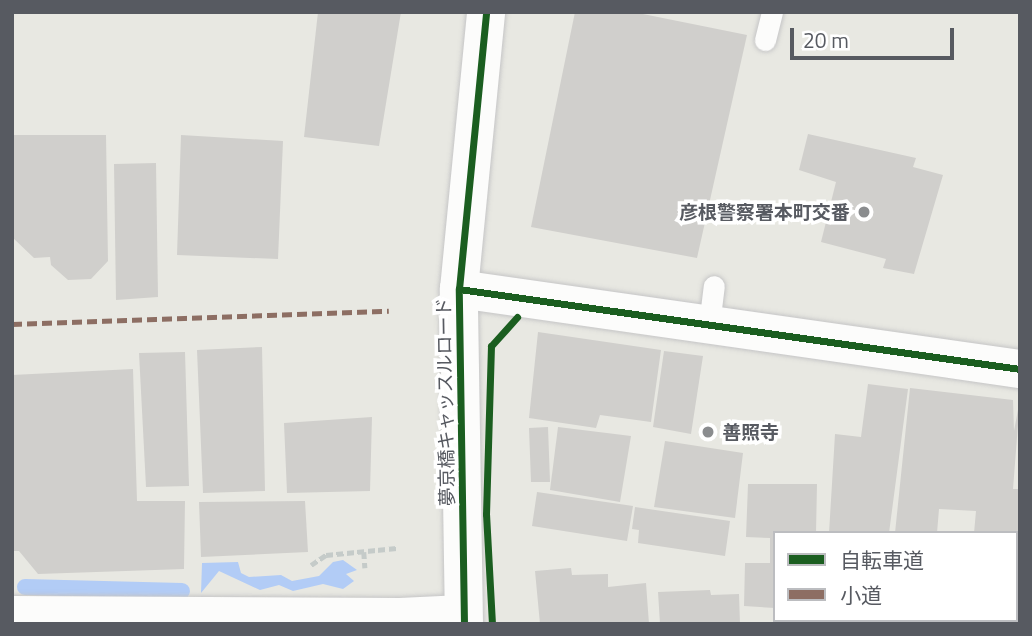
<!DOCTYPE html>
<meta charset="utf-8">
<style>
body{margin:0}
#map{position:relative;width:1032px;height:636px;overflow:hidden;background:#e8e8e2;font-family:"Titillium Web","Noto Sans JP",sans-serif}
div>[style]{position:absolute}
.green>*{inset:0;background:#cde7cf}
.water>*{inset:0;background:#b2ccf6}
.stream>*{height:16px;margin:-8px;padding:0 8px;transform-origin:8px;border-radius:8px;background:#b2ccf6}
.building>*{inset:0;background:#d0cfcc}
.path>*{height:4.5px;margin-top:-2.25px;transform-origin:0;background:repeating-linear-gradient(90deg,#c5cbc9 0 7px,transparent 0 10.5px)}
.roads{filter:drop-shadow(0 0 2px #c5c5c6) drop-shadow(0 0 2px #c5c5c6)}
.service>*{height:21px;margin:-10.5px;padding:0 10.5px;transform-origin:10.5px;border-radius:10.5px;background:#fcfcfb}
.minor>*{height:38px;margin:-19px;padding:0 19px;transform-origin:19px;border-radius:19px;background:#fcfcfb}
.tertiary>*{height:38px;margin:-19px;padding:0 19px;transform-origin:19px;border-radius:19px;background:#fcfcfb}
.quiet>*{height:5px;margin-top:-2.5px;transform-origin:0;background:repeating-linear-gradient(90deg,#8d6e63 0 10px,transparent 0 15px)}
.cycleway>*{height:7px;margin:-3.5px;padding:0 3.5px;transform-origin:3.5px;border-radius:3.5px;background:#1b5e20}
.dots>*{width:19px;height:19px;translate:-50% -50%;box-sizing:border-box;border:4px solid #fff;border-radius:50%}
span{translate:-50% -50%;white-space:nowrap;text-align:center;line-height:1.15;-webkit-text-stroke:7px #fff;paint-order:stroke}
.poi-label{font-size:19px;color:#575a61;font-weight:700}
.right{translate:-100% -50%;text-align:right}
.left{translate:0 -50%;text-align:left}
.street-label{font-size:19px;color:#575a61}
.frame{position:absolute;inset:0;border:14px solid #575a61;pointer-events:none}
.legend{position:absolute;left:773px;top:531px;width:245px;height:91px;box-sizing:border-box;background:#fff;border:2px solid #bcbdc0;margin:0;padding:9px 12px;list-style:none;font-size:21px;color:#575a61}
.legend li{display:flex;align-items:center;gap:14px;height:35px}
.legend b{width:35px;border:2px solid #bcbdc0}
.scale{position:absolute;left:790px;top:28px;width:164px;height:32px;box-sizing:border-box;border:4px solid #575a61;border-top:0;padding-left:9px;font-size:21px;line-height:24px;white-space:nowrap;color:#575a61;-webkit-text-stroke:5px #fff;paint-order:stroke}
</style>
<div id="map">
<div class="green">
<div style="clip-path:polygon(878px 620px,932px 621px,1017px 624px,847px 624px)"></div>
</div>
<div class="water">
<div style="clip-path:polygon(343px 560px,357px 570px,346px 574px,354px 581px,343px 589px,323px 584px,293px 591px,279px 585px,260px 590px,219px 571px,201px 593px,202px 563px,238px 562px,241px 573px,249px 577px,281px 575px,292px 581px,319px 576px,333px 562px)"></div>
</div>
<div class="stream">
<div style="left:25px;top:587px;width:157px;rotate:1.5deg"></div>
</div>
<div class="building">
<div style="clip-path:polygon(318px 12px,401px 12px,379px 146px,304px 137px)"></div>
<div style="clip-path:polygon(575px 12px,633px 12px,747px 35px,697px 258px,531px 227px)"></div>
<div style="clip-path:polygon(808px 134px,916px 158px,913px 167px,943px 175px,914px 274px,883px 268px,886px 259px,821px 242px,836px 182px,799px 170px)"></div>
<div style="clip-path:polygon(12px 135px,106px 135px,108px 261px,91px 279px,68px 280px,51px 265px,50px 257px,34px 258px,12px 237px)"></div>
<div style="clip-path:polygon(181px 135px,283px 141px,278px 259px,177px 255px)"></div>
<div style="clip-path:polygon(156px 163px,158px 297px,116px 300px,114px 164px)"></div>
<div style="clip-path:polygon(538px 332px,661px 350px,651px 422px,600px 415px,596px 428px,529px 418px)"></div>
<div style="clip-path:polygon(262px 347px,265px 491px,203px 493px,197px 350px)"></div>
<div style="clip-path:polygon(664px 351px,703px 356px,691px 434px,653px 427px)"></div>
<div style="clip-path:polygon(185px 352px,189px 486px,146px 487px,139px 353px)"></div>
<div style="clip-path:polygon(133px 369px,137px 501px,185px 501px,184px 569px,38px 574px,19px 551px,12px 551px,12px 375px)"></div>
<div style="clip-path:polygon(868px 384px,908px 389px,889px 533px,829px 533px,835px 434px,861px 437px)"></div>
<div style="clip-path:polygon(910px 388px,1013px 400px,1014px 431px,1020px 399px,1013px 489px,1020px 489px,1020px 617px,1016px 533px,974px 533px,976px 511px,939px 509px,937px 533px,895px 533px)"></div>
<div style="clip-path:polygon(372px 417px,370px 491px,287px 493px,284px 423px)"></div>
<div style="clip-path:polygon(548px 427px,550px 482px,531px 482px,529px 428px)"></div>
<div style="clip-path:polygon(558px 427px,631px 436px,620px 502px,550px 490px)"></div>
<div style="clip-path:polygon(665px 441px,743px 453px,735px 518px,654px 507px)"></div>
<div style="clip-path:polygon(748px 484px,817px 484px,816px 533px,775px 533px,775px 608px,744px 606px,745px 563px,770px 563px,770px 538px,746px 537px)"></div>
<div style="clip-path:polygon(537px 492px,633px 506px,627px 541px,532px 526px)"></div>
<div style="clip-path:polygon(305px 501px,308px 552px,201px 557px,199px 502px)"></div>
<div style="clip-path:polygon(635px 507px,730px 521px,725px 556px,638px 543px,639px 530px,632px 529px)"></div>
<div style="clip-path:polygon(571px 568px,572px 575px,608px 574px,608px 587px,646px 583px,649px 624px,540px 624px,535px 571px)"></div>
<div style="clip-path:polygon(710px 590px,711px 595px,739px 594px,740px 624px,660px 624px,658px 592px)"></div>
</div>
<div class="path">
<div style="left:364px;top:552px;width:16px;rotate:86deg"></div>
<div style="left:311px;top:565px;width:18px;rotate:-34deg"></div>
<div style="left:326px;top:555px;width:71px;rotate:-5.6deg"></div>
</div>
<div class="roads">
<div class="service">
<div style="left:765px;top:40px;width:29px;rotate:-76deg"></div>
<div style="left:709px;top:325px;width:39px;rotate:-83deg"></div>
</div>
<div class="minor">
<div style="left:459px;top:289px;width:567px;rotate:8.12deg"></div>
<div style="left:12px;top:615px;width:388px;rotate:0.3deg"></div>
<div style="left:400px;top:617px;width:63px;rotate:-2.7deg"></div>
</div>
<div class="tertiary">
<div style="left:464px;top:624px;width:335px;rotate:-90.9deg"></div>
<div style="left:459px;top:289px;width:278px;rotate:-84.4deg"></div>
</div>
</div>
<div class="quiet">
<div style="left:12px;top:324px;width:377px;rotate:-2deg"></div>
</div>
<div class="cycleway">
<div style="left:459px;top:289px;width:567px;rotate:8.12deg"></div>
<div style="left:464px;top:624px;width:335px;rotate:-90.9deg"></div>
<div style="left:459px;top:289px;width:278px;rotate:-84.4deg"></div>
<div style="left:492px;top:624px;width:110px;rotate:-93.1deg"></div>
<div style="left:486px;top:514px;width:168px;rotate:-88.3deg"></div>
<div style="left:491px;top:346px;width:39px;rotate:-48deg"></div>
</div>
<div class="dots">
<div style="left:864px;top:212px;background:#8a8c8e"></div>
<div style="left:708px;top:432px;background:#8a8c8e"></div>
</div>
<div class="poi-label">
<span class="right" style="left:850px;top:212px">彦根警察署本町交番</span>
<span class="left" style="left:722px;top:432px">善照寺</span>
</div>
<div class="street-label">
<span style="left:445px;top:402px;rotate:-91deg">夢京橋キャッスルロード</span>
</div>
<div class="frame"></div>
<ul class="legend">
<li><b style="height:9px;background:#1b5e20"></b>自転車道</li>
<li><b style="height:9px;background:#8d6e63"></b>小道</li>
</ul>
<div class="scale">20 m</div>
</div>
